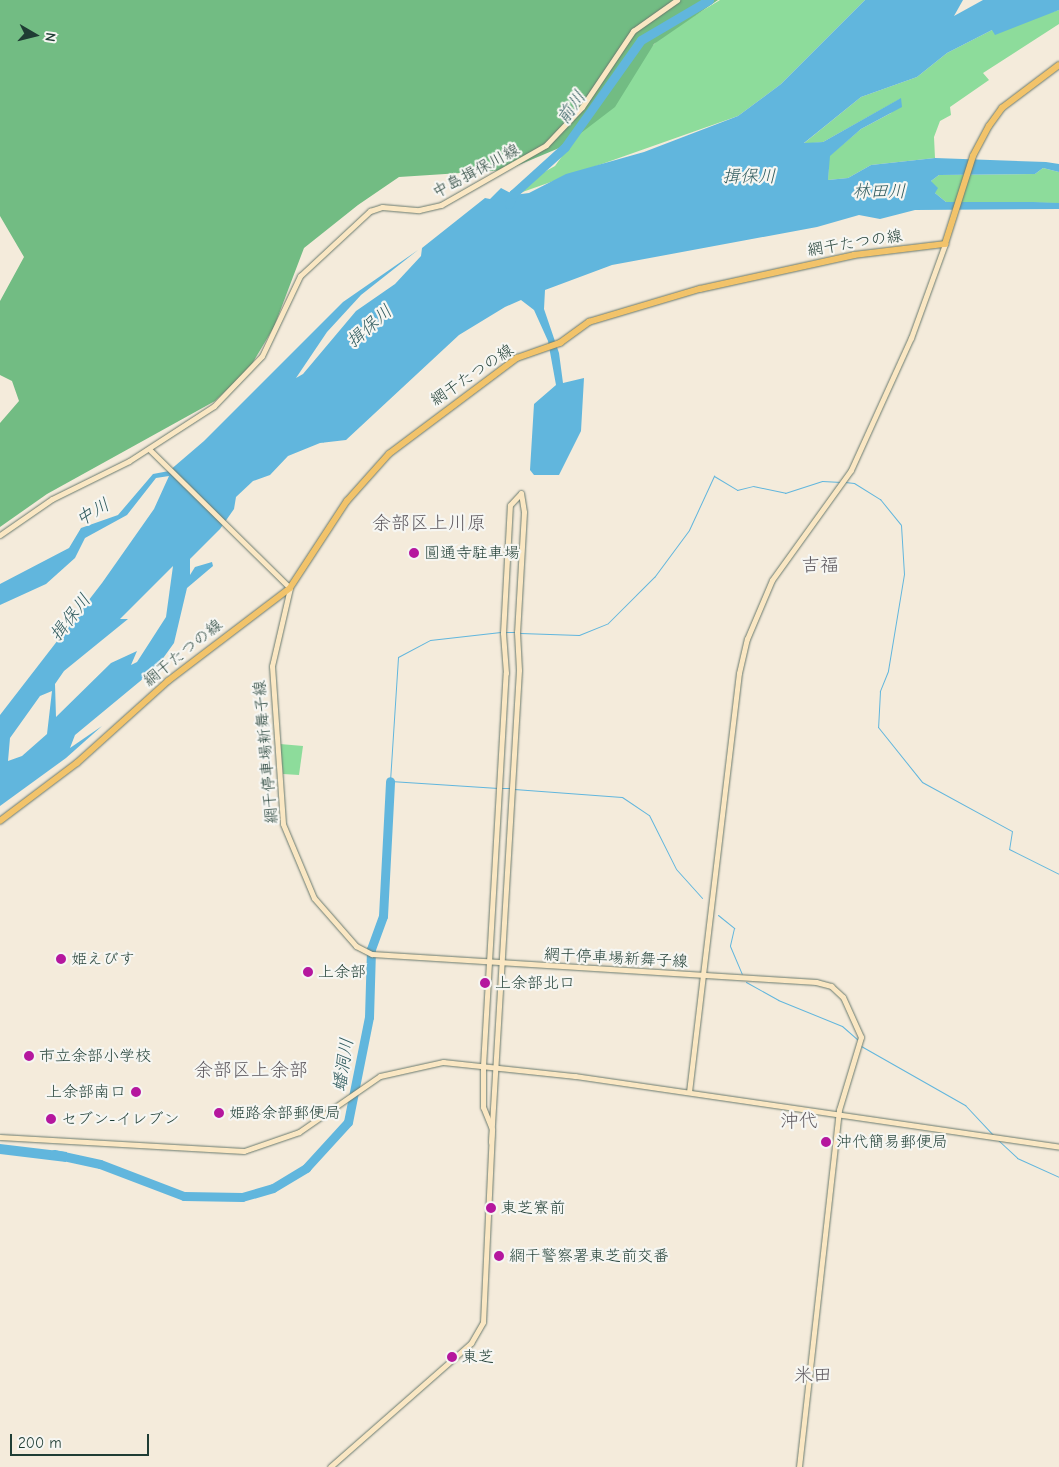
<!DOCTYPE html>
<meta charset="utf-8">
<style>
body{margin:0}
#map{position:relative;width:1059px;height:1467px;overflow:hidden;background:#f4ebdb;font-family:"Comic Neue","Klee One",sans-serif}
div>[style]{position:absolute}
.green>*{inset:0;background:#8ddc9b}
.forest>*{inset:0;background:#72bc83}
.water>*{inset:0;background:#61b6dd}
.stream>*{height:1px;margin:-0.5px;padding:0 0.5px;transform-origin:0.5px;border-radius:0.5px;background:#61b6dd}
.river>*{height:9px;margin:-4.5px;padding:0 4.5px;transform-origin:4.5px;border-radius:4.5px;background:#61b6dd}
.roads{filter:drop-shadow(0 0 1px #6a7a6e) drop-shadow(0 0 1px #6a7a6e)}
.secondary>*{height:5px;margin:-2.5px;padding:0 2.5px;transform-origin:2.5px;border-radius:2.5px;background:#fae7c3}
.primary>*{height:5.5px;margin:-2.75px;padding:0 2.75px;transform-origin:2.75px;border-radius:2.75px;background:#f2c36a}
.dots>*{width:14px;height:14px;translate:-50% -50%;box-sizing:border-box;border:2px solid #f6f6f2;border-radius:50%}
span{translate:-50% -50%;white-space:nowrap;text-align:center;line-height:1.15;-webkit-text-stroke:4.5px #f6f6f2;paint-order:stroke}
.street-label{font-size:16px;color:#1f3d34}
.poi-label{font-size:16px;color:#1f3d34}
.left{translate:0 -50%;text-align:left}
.right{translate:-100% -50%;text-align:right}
.water-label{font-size:18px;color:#305b5e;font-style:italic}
.quarter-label{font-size:19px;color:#605b61}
.north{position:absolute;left:10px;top:10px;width:50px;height:50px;-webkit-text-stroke:4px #f6f6f2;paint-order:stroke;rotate:98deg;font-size:14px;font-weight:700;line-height:20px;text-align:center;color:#1f3d34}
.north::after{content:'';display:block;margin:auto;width:18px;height:22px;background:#1f3d34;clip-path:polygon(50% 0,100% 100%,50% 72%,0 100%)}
.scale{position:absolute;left:10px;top:1434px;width:139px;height:22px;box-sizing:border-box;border:2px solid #1f3d34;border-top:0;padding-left:6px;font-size:15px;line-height:18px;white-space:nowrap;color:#1f3d34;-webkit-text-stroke:4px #f6f6f2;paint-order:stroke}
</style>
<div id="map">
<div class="green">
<div style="clip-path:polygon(720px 0,865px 0,781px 84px,738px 116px,514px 195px,517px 187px,555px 166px,609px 91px,664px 34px)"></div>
<div style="clip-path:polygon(1059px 10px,1059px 24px,983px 73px,989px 80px,950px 107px,951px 115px,940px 121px,934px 137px,935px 158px,871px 165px,848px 178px,828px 180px,829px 156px,861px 129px,891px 113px,900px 99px,823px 142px,803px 144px,861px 97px,917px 77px,947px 53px,992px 30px)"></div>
<div style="clip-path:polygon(1043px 168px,1059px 172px,1059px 203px,946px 202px,935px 193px,931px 181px,939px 175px,1035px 174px)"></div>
<div style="clip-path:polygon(280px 744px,303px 746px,299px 775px,283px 774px)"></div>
</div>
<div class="forest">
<div style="clip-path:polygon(0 0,718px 0,654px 44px,615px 107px,564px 146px,507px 170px,399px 177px,358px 205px,304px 248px,274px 327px,249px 369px,215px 401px,47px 494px,0 527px,0 423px,19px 401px,12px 381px,0 375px,0 301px,24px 257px,0 216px)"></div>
</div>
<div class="water">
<div style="clip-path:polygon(evenodd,865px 0,963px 0,954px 16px,983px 0,1059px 0,1059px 10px,995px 35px,992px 30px,947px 53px,917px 77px,861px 97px,804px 143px,823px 142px,901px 98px,902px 107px,861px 129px,830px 156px,828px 180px,848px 178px,871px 165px,935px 158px,1046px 162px,1059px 164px,1059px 172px,1043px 168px,1035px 174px,939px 175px,931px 181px,938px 188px,935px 193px,946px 202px,1033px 202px,1059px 203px,1059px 209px,915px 210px,880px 219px,859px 215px,817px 227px,612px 265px,545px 290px,544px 309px,559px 353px,563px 383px,584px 378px,581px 431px,559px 475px,534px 475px,530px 470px,534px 404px,556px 385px,548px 341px,534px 310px,521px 300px,505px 307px,459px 335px,346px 440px,320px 443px,288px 456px,270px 475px,253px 481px,236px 497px,234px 509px,220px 529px,190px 559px,190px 575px,195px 567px,212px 562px,213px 566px,187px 588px,174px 643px,156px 668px,75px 735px,70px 748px,102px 726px,66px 758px,0 806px,0 715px,102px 583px,154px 509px,169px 476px,156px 478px,127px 515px,85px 538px,75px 558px,46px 584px,0 605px,0 584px,69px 548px,81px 528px,118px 515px,153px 474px,169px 471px,204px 441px,343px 302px,418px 250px,361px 295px,327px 332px,296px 378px,303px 374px,356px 311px,395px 284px,421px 256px,422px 248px,485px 198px,490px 199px,501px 188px,514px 195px,529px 193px,566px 174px,644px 152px,738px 116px,781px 84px,865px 0,173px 566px,166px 617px,137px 662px,131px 665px,137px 651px,111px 663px,56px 717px,55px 684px,64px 671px,128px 619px,120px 619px,173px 566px,865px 0,52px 691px,47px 734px,22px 756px,8px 761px,10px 738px,40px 696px,52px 691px)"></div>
<div style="clip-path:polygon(0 1144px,67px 1152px,66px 1162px,0 1154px)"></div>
</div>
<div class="stream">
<div style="left:845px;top:482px;width:9px;rotate:6deg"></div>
<div style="left:854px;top:483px;width:31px;rotate:32deg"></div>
<div style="left:880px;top:499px;width:33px;rotate:51deg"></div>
<div style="left:901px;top:525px;width:49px;rotate:86.5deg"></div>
<div style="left:904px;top:574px;width:98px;rotate:99.4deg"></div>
<div style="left:888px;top:671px;width:22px;rotate:112deg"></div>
<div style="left:880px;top:691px;width:36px;rotate:93deg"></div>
<div style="left:878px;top:727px;width:70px;rotate:51.3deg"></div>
<div style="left:922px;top:782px;width:102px;rotate:28.6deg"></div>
<div style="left:1012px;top:831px;width:18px;rotate:99deg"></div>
<div style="left:1009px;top:849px;width:56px;rotate:26.6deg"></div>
<div style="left:505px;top:632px;width:11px"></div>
<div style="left:520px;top:633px;width:59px;rotate:1.9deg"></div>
<div style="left:579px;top:635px;width:31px;rotate:-22deg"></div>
<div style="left:608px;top:623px;width:66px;rotate:-45deg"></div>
<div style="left:655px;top:576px;width:57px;rotate:-53.5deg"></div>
<div style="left:689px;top:530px;width:60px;rotate:-65.2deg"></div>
<div style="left:714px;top:476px;width:27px;rotate:31deg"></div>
<div style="left:737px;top:490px;width:16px;rotate:-14deg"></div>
<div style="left:753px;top:486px;width:33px;rotate:12deg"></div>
<div style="left:785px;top:493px;width:39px;rotate:-18deg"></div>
<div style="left:822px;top:481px;width:19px;rotate:3deg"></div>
<div style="left:498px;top:788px;width:108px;rotate:-176.3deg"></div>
<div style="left:390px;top:781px;width:124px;rotate:-86.3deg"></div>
<div style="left:398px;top:657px;width:36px;rotate:-28deg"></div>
<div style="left:430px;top:640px;width:71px;rotate:-6.4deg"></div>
<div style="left:502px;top:788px;width:8px"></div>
<div style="left:514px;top:789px;width:108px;rotate:4.2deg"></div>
<div style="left:622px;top:797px;width:32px;rotate:34deg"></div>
<div style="left:649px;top:815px;width:60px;rotate:63.4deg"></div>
<div style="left:676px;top:869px;width:39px;rotate:48deg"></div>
<div style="left:718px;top:915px;width:21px;rotate:39deg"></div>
<div style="left:734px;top:928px;width:18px;rotate:103deg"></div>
<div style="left:730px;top:946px;width:30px;rotate:67deg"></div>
<div style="left:746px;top:982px;width:37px;rotate:29deg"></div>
<div style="left:778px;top:1000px;width:69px;rotate:22.1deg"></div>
<div style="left:842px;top:1026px;width:21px;rotate:41deg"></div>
<div style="left:861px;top:1046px;width:120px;rotate:29.6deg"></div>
<div style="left:965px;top:1105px;width:42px;rotate:46.9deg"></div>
<div style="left:998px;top:1140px;width:26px;rotate:43deg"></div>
<div style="left:1017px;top:1158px;width:46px;rotate:24.3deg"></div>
</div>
<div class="river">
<div style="left:509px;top:204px;width:11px;rotate:-68deg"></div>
<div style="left:513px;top:194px;width:70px;rotate:-42.1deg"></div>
<div style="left:565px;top:147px;width:131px;rotate:-54.6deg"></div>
<div style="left:641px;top:40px;width:79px;rotate:-30.5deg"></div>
<div style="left:54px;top:1154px;width:47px;rotate:12.3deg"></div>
<div style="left:100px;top:1164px;width:90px;rotate:20.9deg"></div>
<div style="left:184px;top:1196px;width:58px;rotate:1deg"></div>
<div style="left:242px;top:1197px;width:32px;rotate:-16deg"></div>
<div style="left:273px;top:1188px;width:39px;rotate:-31deg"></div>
<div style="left:306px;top:1168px;width:62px;rotate:-47.6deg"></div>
<div style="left:348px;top:1122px;width:107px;rotate:-78.7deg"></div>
<div style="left:369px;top:1017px;width:68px;rotate:-88.3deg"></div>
<div style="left:371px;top:949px;width:35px;rotate:-70deg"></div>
<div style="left:383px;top:916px;width:135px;rotate:-87deg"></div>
</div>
<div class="roads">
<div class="secondary">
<div style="left:149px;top:449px;width:198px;rotate:44.6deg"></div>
<div style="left:290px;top:588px;width:80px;rotate:103deg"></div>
<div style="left:272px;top:666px;width:158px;rotate:86deg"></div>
<div style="left:283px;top:824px;width:80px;rotate:67.3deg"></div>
<div style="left:314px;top:898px;width:64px;rotate:48.8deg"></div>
<div style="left:356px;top:946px;width:18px;rotate:27deg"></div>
<div style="left:372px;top:954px;width:445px;rotate:3.6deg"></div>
<div style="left:816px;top:982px;width:16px;rotate:15deg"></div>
<div style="left:831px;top:986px;width:16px;rotate:43deg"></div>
<div style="left:843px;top:997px;width:44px;rotate:65.8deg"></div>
<div style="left:861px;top:1037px;width:76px;rotate:106.8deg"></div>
<div style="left:839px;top:1110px;width:359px;rotate:96.4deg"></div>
<div style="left:0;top:535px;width:63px;rotate:-34.7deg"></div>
<div style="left:52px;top:499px;width:86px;rotate:-26.3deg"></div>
<div style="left:129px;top:461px;width:101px;rotate:-32.9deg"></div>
<div style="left:214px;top:406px;width:69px;rotate:-46.2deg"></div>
<div style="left:262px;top:356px;width:89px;rotate:-64.6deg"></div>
<div style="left:300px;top:276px;width:96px;rotate:-42.9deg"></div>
<div style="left:370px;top:211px;width:13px;rotate:-18deg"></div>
<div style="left:382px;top:207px;width:37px;rotate:5deg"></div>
<div style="left:419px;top:210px;width:23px;rotate:-13deg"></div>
<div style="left:441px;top:205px;width:121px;rotate:-29.7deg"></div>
<div style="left:546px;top:145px;width:52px;rotate:-46.5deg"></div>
<div style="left:582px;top:107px;width:92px;rotate:-56.1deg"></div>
<div style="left:633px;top:31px;width:54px;rotate:-35.2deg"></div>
<div style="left:689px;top:1092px;width:422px;rotate:-83.2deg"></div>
<div style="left:739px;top:673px;width:35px;rotate:-77deg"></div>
<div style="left:747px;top:639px;width:64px;rotate:-67deg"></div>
<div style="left:772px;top:580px;width:135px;rotate:-54.3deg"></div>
<div style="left:851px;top:470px;width:145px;rotate:-65.6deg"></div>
<div style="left:911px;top:338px;width:100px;rotate:-70.1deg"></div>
<div style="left:0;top:1137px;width:244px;rotate:3.3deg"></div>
<div style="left:244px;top:1151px;width:58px;rotate:-19.1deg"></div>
<div style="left:299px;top:1132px;width:98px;rotate:-34.7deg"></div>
<div style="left:380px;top:1076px;width:65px;rotate:-12.5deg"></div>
<div style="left:443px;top:1062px;width:133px;rotate:6.1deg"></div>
<div style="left:575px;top:1076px;width:489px;rotate:8.3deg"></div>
<div style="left:330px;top:1467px;width:188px;rotate:-41.3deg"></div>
<div style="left:471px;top:1343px;width:24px;rotate:-60deg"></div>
<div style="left:483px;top:1322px;width:193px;rotate:-87.3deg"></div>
<div style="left:492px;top:1129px;width:24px;rotate:-112deg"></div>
<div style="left:483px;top:1107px;width:41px;rotate:-90deg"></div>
<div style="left:483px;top:1066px;width:394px;rotate:-86.7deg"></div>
<div style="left:506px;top:673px;width:40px;rotate:-94.3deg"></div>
<div style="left:503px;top:633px;width:128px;rotate:-86.9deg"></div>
<div style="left:510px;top:505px;width:16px;rotate:-47deg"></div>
<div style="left:521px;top:493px;width:19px;rotate:81deg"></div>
<div style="left:524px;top:512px;width:120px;rotate:93.3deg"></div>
<div style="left:517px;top:632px;width:38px;rotate:87deg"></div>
<div style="left:519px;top:670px;width:473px;rotate:93.4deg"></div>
</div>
<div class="primary">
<div style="left:0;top:821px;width:96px;rotate:-37deg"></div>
<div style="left:77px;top:763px;width:122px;rotate:-42deg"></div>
<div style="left:168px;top:681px;width:153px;rotate:-37.3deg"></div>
<div style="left:290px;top:588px;width:104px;rotate:-56.8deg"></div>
<div style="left:347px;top:501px;width:63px;rotate:-48.2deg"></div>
<div style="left:389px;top:454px;width:160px;rotate:-36.9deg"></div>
<div style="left:517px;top:358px;width:46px;rotate:-19.2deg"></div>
<div style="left:560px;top:343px;width:36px;rotate:-36deg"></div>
<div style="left:589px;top:322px;width:116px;rotate:-16.6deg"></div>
<div style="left:700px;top:289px;width:158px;rotate:-12.4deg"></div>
<div style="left:854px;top:255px;width:92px;rotate:-6.9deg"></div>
<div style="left:945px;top:244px;width:92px;rotate:-72.3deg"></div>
<div style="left:973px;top:156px;width:34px;rotate:-62deg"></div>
<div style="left:989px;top:126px;width:22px;rotate:-54deg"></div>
<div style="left:1002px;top:108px;width:71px;rotate:-37deg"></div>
</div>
</div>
<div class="dots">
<div style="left:414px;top:553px;background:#b5179e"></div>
<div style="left:61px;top:959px;background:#b5179e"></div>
<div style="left:308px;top:972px;background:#b5179e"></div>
<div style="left:485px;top:983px;background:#b5179e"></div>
<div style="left:29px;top:1056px;background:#b5179e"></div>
<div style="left:136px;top:1092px;background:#b5179e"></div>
<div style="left:219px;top:1113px;background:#b5179e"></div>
<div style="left:51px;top:1119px;background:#b5179e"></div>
<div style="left:826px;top:1142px;background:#b5179e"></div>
<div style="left:491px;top:1208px;background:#b5179e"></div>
<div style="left:499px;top:1256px;background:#b5179e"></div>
<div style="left:452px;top:1357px;background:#b5179e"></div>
</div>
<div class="street-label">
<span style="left:476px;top:171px;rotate:-28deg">中島揖保川線</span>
<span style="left:855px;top:243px;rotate:-9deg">網干たつの線</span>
<span style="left:472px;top:375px;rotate:-34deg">網干たつの線</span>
<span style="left:183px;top:653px;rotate:-39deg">網干たつの線</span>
<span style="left:266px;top:752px;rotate:-95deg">網干停車場新舞子線</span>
<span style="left:616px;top:958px;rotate:3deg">網干停車場新舞子線</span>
</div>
<div class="poi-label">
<span class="left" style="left:424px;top:553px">圓通寺駐車場</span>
<span class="left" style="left:71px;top:959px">姫えびす</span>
<span class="left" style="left:318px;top:972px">上余部</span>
<span class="left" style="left:495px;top:983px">上余部北口</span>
<span class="left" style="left:39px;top:1056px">市立余部小学校</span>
<span class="right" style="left:126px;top:1092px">上余部南口</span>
<span class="left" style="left:229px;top:1113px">姫路余部郵便局</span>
<span class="left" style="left:61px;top:1119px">セブン-イレブン</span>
<span class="left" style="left:836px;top:1142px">沖代簡易郵便局</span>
<span class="left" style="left:501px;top:1208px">東芝寮前</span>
<span class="left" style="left:509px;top:1256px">網干警察署東芝前交番</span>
<span class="left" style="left:462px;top:1357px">東芝</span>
</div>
<div class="water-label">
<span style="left:572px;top:108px;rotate:-55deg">前川</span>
<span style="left:749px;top:177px">揖保川</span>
<span style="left:879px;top:192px">林田川</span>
<span style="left:370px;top:327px;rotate:-41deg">揖保川</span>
<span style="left:93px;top:513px;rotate:-31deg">中川</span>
<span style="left:71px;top:618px;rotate:-52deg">揖保川</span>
<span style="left:344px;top:1065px;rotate:-81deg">蟠洞川</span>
</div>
<div class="quarter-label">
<span style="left:429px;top:524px">余部区上川原</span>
<span style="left:820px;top:566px">吉福</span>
<span style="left:251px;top:1071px">余部区上余部</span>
<span style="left:799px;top:1122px">沖代</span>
<span style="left:813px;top:1376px">米田</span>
</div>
<div class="north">N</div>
<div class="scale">200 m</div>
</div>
